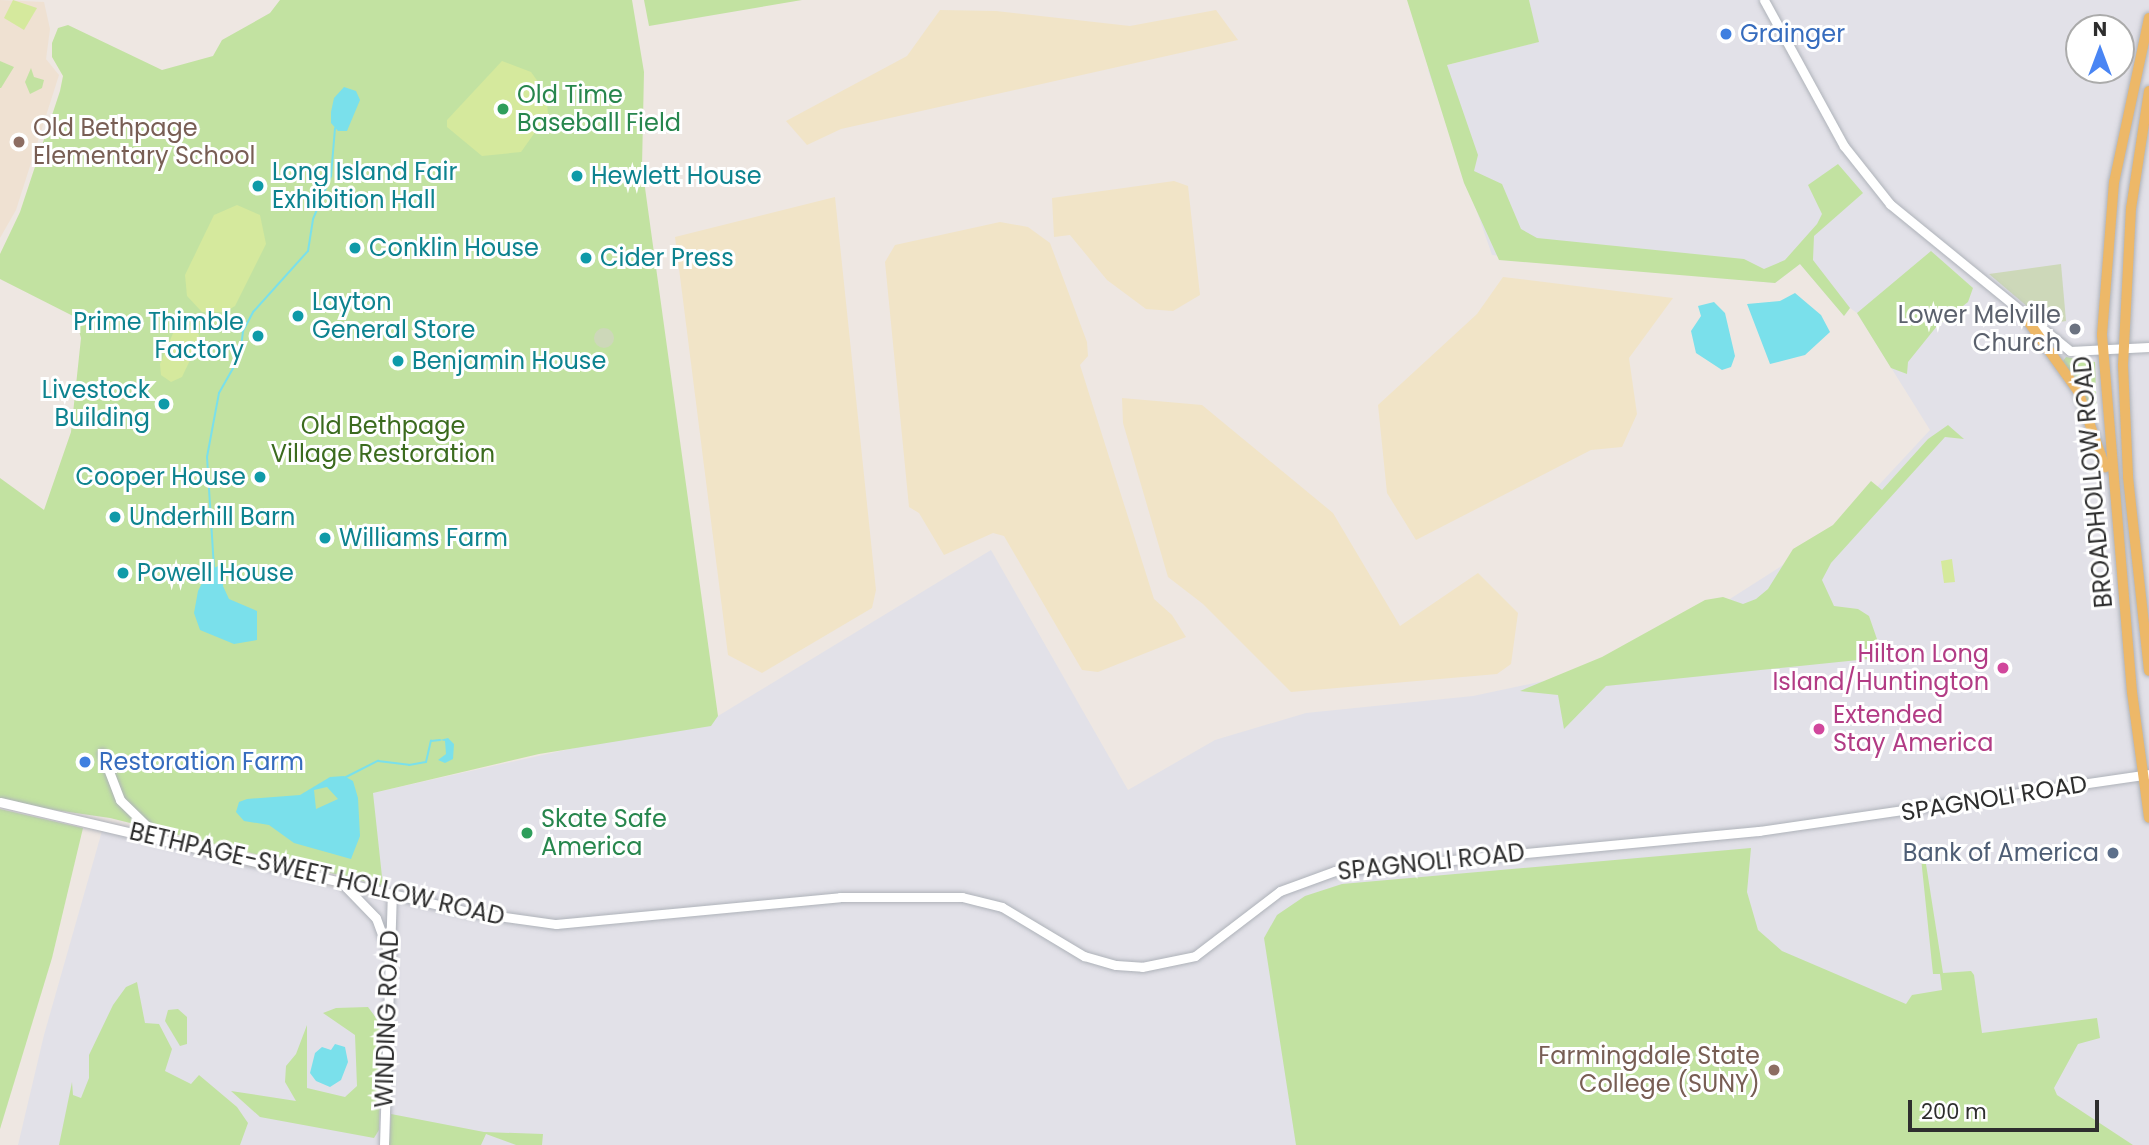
<!DOCTYPE html>
<style>
body{margin:0}
#map{position:relative;width:2149px;height:1145px;overflow:hidden;background:#eee7e2;font-family:Poppins,sans-serif}
div>[style]{position:absolute}
.industrial>*{inset:0;background:#e2e1e8}
.education>*{inset:0;background:#efe1d2}
.green>*{inset:0;background:#c2e2a1}
.sand>*{inset:0;background:#f1e4c7}
.cemetery>*{inset:0;background:#cdd8b9}
.round{border-radius:50%}
.pitch>*{inset:0;background:#d5e99d}
.water>*{inset:0;background:#7ae0eb}
.stream>*{height:2px;margin:-1px;padding:0 1px;transform-origin:1px;border-radius:1px;background:#7ae0eb}
.roads{filter:drop-shadow(0 0 2px #aeb2b9) drop-shadow(0 0 2px #aeb2b9)}
.secondary>*{height:9px;margin:-4.5px;padding:0 4.5px;transform-origin:4.5px;border-radius:4.5px;background:#fff}
.primary>*{height:10px;margin:-5px;padding:0 5px;transform-origin:5px;border-radius:5px;background:#edb868}
.dots>*{width:19px;height:19px;translate:-50% -50%;box-sizing:border-box;border:4px solid #fff;border-radius:50%}
span{translate:-50% -50%;white-space:nowrap;text-align:center;line-height:1.15;-webkit-text-stroke:6px #fff;paint-order:stroke}
.shop-label{font-size:24px;color:#366cbe}
.left{translate:0 -50%;text-align:left}
.leisure-label{font-size:24px;color:#27864d}
.education-label{font-size:24px;color:#785e54}
.right{translate:-100% -50%;text-align:right}
.culture-label{font-size:24px;color:#0d838f}
.worship-label{font-size:24px;color:#5b616d}
.park-label{font-size:24px;color:#3b6b1e}
.street-label{font-size:24px;color:#2e2e2e}
.hotel-label{font-size:24px;color:#b23c85}
.service-label{font-size:24px;color:#4e5e75}
.north{position:absolute;left:2065px;top:14px;width:70px;height:70px;box-sizing:border-box;background:#fff;border:2px solid #ababab;border-radius:50%;rotate:0deg;font-size:19px;font-weight:700;line-height:28px;text-align:center;color:#2e2e2e}
.north::after{content:'';display:block;margin:auto;width:24px;height:32px;background:#4985f4;clip-path:polygon(50% 0,100% 100%,50% 72%,0 100%)}
.scale{position:absolute;left:1908px;top:1100px;width:191px;height:32px;box-sizing:border-box;border:4px solid #2e2e2e;border-top:0;padding-left:9px;font-size:21px;line-height:24px;white-space:nowrap;color:#2e2e2e;-webkit-text-stroke:5px #fff;paint-order:stroke}
</style>
<div id="map">
<div class="industrial">
<div style="clip-path:polygon(evenodd,1529px 0,2149px 0,2149px 1145px,18px 1145px,44px 1035px,102px 831px,384px 900px,372px 793px,718px 716px,991px 550px,1128px 790px,1215px 740px,1306px 713px,1473px 696px,1587px 672px,1708px 613px,1836px 531px,1930px 430px,1857px 313px,1850px 308px,1844px 316px,1800px 264px,1775px 283px,1492px 255px,1428px 70px,1538px 42px,1529px 0,2079px 28px,2121px 28px,2121px 70px,2079px 70px,2079px 28px)"></div>
</div>
<div class="education">
<div style="clip-path:polygon(0 0,44px 2px,50px 29px,46px 59px,59px 75px,16px 210px,0 238px)"></div>
</div>
<div class="green">
<div style="clip-path:polygon(280px 0,632px 0,644px 72px,642px 166px,718px 716px,711px 726px,539px 754px,373px 793px,383px 886px,110px 818px,0 802px,0 478px,44px 510px,71px 432px,81px 338px,75px 317px,0 279px,0 254px,20px 212px,60px 91px,63px 76px,52px 57px,52px 43px,58px 28px,68px 25px,162px 70px,213px 56px,222px 40px,270px 13px)"></div>
<div style="clip-path:polygon(644px 0,802px 0,649px 26px)"></div>
<div style="clip-path:polygon(1407px 0,1529px 0,1539px 42px,1447px 65px,1478px 155px,1474px 171px,1502px 184px,1521px 229px,1537px 238px,1744px 259px,1764px 269px,1785px 260px,1817px 224px,1822px 214px,1808px 185px,1838px 164px,1863px 193px,1814px 236px,1813px 260px,1850px 308px,1844px 316px,1800px 264px,1775px 283px,1499px 260px,1464px 183px)"></div>
<div style="clip-path:polygon(0 61px,14px 67px,1px 88px,0 88px)"></div>
<div style="clip-path:polygon(31px 68px,34px 77px,44px 80px,42px 88px,30px 94px,25px 82px)"></div>
<div style="clip-path:polygon(1931px 251px,1973px 288px,1968px 302px,1937px 326px,1908px 362px,1907px 374px,1891px 368px,1857px 313px)"></div>
<div style="clip-path:polygon(2066px 357px,2095px 362px,2097px 423px,2063px 361px)"></div>
<div style="clip-path:polygon(1948px 425px,1964px 439px,1945px 437px,1831px 563px,1822px 580px,1834px 606px,1858px 609px,1869px 616px,1878px 642px,1868px 659px,1606px 686px,1564px 729px,1558px 695px,1520px 691px,1602px 657px,1705px 600px,1723px 597px,1743px 604px,1756px 599px,1768px 589px,1793px 549px,1833px 525px,1871px 481px,1882px 490px,1928px 439px)"></div>
<div style="clip-path:polygon(0 809px,83px 828px,52px 958px,0 1129px)"></div>
<div style="clip-path:polygon(1751px 848px,1747px 892px,1758px 930px,1782px 951px,1906px 1004px,1912px 995px,1942px 990px,1940px 974px,1933px 974px,1921px 858px,1926px 864px,1943px 973px,1971px 971px,1974px 975px,1982px 1033px,2097px 1018px,2100px 1038px,2078px 1044px,2054px 1088px,2057px 1095px,2133px 1145px,1296px 1145px,1264px 938px,1277px 915px,1305px 896px,1342px 884px)"></div>
<div style="clip-path:polygon(137px 982px,145px 1023px,159px 1024px,172px 1049px,165px 1071px,191px 1084px,199px 1075px,237px 1107px,248px 1123px,240px 1145px,59px 1145px,72px 1082px,73px 1095px,81px 1098px,89px 1078px,89px 1055px,113px 1005px,126px 987px)"></div>
<div style="clip-path:polygon(368px 1007px,382px 1026px,379px 1130px,374px 1138px,260px 1117px,231px 1091px,296px 1101px,285px 1082px,286px 1066px,296px 1054px,307px 1025px,307px 1088px,345px 1097px,357px 1086px,355px 1035px,323px 1013px,336px 1008px)"></div>
<div style="clip-path:polygon(178px 1009px,187px 1017px,187px 1044px,180px 1046px,165px 1021px,168px 1010px)"></div>
<div style="clip-path:polygon(391px 1114px,484px 1132px,543px 1134px,542px 1145px,516px 1145px,486px 1134px,481px 1145px,389px 1145px)"></div>
</div>
<div class="sand">
<div style="clip-path:polygon(940px 10px,996px 11px,1130px 26px,1216px 10px,1238px 40px,841px 129px,807px 145px,786px 121px,907px 56px)"></div>
<div style="clip-path:polygon(1174px 181px,1188px 186px,1200px 295px,1173px 311px,1146px 309px,1107px 280px,1070px 235px,1054px 237px,1052px 198px)"></div>
<div style="clip-path:polygon(835px 197px,876px 590px,872px 608px,762px 673px,728px 655px,675px 237px)"></div>
<div style="clip-path:polygon(1000px 222px,1028px 227px,1050px 243px,1087px 342px,1088px 356px,1080px 365px,1154px 599px,1172px 615px,1186px 637px,1098px 672px,1082px 670px,1004px 536px,993px 533px,944px 555px,919px 513px,909px 507px,885px 262px,895px 245px)"></div>
<div style="clip-path:polygon(1503px 277px,1673px 298px,1629px 358px,1637px 414px,1622px 447px,1591px 450px,1416px 540px,1387px 493px,1378px 405px,1477px 314px)"></div>
<div style="clip-path:polygon(1122px 398px,1202px 405px,1333px 513px,1400px 626px,1478px 573px,1518px 613px,1511px 664px,1497px 674px,1291px 692px,1203px 604px,1168px 577px,1123px 423px)"></div>
</div>
<div class="cemetery">
<div style="clip-path:polygon(2061px 264px,2066px 321px,2048px 324px,1989px 274px)"></div>
<div class="round" style="left:594px;top:328px;width:20px;height:20px"></div>
</div>
<div class="pitch">
<div style="clip-path:polygon(13px 0,37px 8px,24px 30px,4px 18px)"></div>
<div style="clip-path:polygon(502px 61px,531px 72px,546px 93px,548px 114px,521px 152px,482px 156px,447px 127px,447px 120px)"></div>
<div style="clip-path:polygon(237px 205px,260px 215px,266px 244px,235px 306px,225px 312px,202px 312px,187px 296px,185px 275px,214px 215px)"></div>
<div style="clip-path:polygon(184px 324px,196px 327px,200px 339px,182px 377px,171px 382px,161px 375px,160px 364px,174px 331px)"></div>
<div style="clip-path:polygon(1952px 559px,1955px 582px,1944px 583px,1941px 561px)"></div>
</div>
<div class="water">
<div style="clip-path:polygon(344px 87px,356px 91px,360px 100px,347px 131px,338px 131px,331px 123px,331px 112px,334px 98px)"></div>
<div style="clip-path:polygon(1795px 293px,1821px 315px,1830px 332px,1805px 355px,1770px 364px,1747px 304px,1780px 301px)"></div>
<div style="clip-path:polygon(1714px 302px,1725px 313px,1735px 356px,1731px 367px,1722px 370px,1696px 353px,1691px 331px,1701px 316px,1698px 306px)"></div>
<div style="clip-path:polygon(220px 565px,225px 567px,223px 586px,229px 599px,257px 611px,257px 640px,234px 644px,200px 630px,194px 613px,198px 591px,208px 571px)"></div>
<div style="clip-path:polygon(448px 738px,454px 744px,453px 759px,445px 763px,438px 760px,446px 754px,445px 741px,440px 740px)"></div>
<div style="clip-path:polygon(evenodd,344px 776px,353px 781px,358px 798px,360px 836px,351px 859px,294px 843px,269px 825px,244px 821px,236px 812px,239px 802px,247px 799px,300px 795px,330px 777px,344px 776px,327px 787px,338px 799px,316px 809px,314px 790px,327px 787px)"></div>
<div style="clip-path:polygon(335px 1044px,345px 1047px,348px 1062px,341px 1080px,330px 1087px,316px 1081px,310px 1073px,315px 1053px,322px 1047px,331px 1050px)"></div>
</div>
<div class="stream">
<div style="left:214px;top:568px;width:111px;rotate:-93.6deg"></div>
<div style="left:207px;top:457px;width:65px;rotate:-79.4deg"></div>
<div style="left:219px;top:393px;width:43px;rotate:-60.4deg"></div>
<div style="left:240px;top:356px;width:25px;rotate:-83deg"></div>
<div style="left:243px;top:331px;width:21px;rotate:-62deg"></div>
<div style="left:253px;top:312px;width:82px;rotate:-48deg"></div>
<div style="left:308px;top:251px;width:32px;rotate:-81deg"></div>
<div style="left:313px;top:219px;width:47px;rotate:-67.3deg"></div>
<div style="left:331px;top:176px;width:48px;rotate:-85.2deg"></div>
<div style="left:346px;top:777px;width:36px;rotate:-27deg"></div>
<div style="left:378px;top:761px;width:31px;rotate:7deg"></div>
<div style="left:409px;top:765px;width:17px;rotate:-10deg"></div>
<div style="left:426px;top:762px;width:22px;rotate:-77deg"></div>
<div style="left:431px;top:741px;width:9px;rotate:-6deg"></div>
</div>
<div class="roads">
<div class="secondary">
<div style="left:1764px;top:0;width:166px;rotate:61.3deg"></div>
<div style="left:1844px;top:146px;width:74px;rotate:51.6deg"></div>
<div style="left:1890px;top:204px;width:232px;rotate:39.2deg"></div>
<div style="left:2070px;top:351px;width:79px;rotate:-2.9deg"></div>
<div style="left:102px;top:753px;width:50px;rotate:69deg"></div>
<div style="left:120px;top:800px;width:52px;rotate:44.2deg"></div>
<div style="left:0;top:802px;width:482px;rotate:13.2deg"></div>
<div style="left:469px;top:912px;width:88px;rotate:7.9deg"></div>
<div style="left:556px;top:924px;width:285px;rotate:-5.4deg"></div>
<div style="left:840px;top:897px;width:122px"></div>
<div style="left:962px;top:897px;width:41px;rotate:14deg"></div>
<div style="left:1002px;top:907px;width:96px;rotate:30.9deg"></div>
<div style="left:1084px;top:956px;width:33px;rotate:16deg"></div>
<div style="left:1116px;top:965px;width:26px;rotate:4deg"></div>
<div style="left:1142px;top:967px;width:54px;rotate:-11.7deg"></div>
<div style="left:1195px;top:956px;width:107px;rotate:-37.4deg"></div>
<div style="left:1280px;top:891px;width:59px;rotate:-20deg"></div>
<div style="left:1335px;top:871px;width:426px;rotate:-5.4deg"></div>
<div style="left:1759px;top:831px;width:394px;rotate:-8.3deg"></div>
<div style="left:343px;top:884px;width:47px;rotate:45.9deg"></div>
<div style="left:376px;top:918px;width:33px;rotate:70deg"></div>
<div style="left:384px;top:1145px;width:251px;rotate:-88.2deg"></div>
</div>
<div class="primary">
<div style="left:2149px;top:18px;width:168px;rotate:102deg"></div>
<div style="left:2114px;top:182px;width:153px;rotate:94.5deg"></div>
<div style="left:2102px;top:335px;width:358px;rotate:85.2deg"></div>
<div style="left:2132px;top:692px;width:127px;rotate:82.3deg"></div>
<div style="left:2149px;top:91px;width:118px;rotate:98.7deg"></div>
<div style="left:2131px;top:208px;width:157px;rotate:92.9deg"></div>
<div style="left:2123px;top:365px;width:112px;rotate:87.4deg"></div>
<div style="left:2128px;top:477px;width:195px;rotate:83.8deg"></div>
<div style="left:2025px;top:317px;width:91px;rotate:54.4deg"></div>
<div style="left:2078px;top:391px;width:81px;rotate:70.4deg"></div>
</div>
</div>
<div class="dots">
<div style="left:1726px;top:34px;background:#3f7fe0"></div>
<div style="left:503px;top:109px;background:#2e9e5b"></div>
<div style="left:19px;top:142px;background:#8d6e63"></div>
<div style="left:577px;top:176px;background:#0f9aa8"></div>
<div style="left:258px;top:186px;background:#0f9aa8"></div>
<div style="left:355px;top:248px;background:#0f9aa8"></div>
<div style="left:586px;top:258px;background:#0f9aa8"></div>
<div style="left:298px;top:316px;background:#0f9aa8"></div>
<div style="left:2075px;top:329px;background:#6b7280"></div>
<div style="left:258px;top:336px;background:#0f9aa8"></div>
<div style="left:398px;top:361px;background:#0f9aa8"></div>
<div style="left:164px;top:404px;background:#0f9aa8"></div>
<div style="left:260px;top:477px;background:#0f9aa8"></div>
<div style="left:115px;top:517px;background:#0f9aa8"></div>
<div style="left:325px;top:538px;background:#0f9aa8"></div>
<div style="left:123px;top:573px;background:#0f9aa8"></div>
<div style="left:2003px;top:668px;background:#d1479c"></div>
<div style="left:1819px;top:729px;background:#d1479c"></div>
<div style="left:85px;top:762px;background:#3f7fe0"></div>
<div style="left:527px;top:833px;background:#2e9e5b"></div>
<div style="left:2113px;top:853px;background:#5c6f8a"></div>
<div style="left:1774px;top:1070px;background:#8d6e63"></div>
</div>
<div class="shop-label">
<span class="left" style="left:1740px;top:34px">Grainger</span>
<span class="left" style="left:99px;top:762px">Restoration Farm</span>
</div>
<div class="leisure-label">
<span class="left" style="left:517px;top:109px">Old Time<br>Baseball Field</span>
<span class="left" style="left:541px;top:833px">Skate Safe<br>America</span>
</div>
<div class="education-label">
<span class="left" style="left:33px;top:142px">Old Bethpage<br>Elementary School</span>
<span class="right" style="left:1760px;top:1070px">Farmingdale State<br>College (SUNY)</span>
</div>
<div class="culture-label">
<span class="left" style="left:272px;top:186px">Long Island Fair<br>Exhibition Hall</span>
<span class="left" style="left:591px;top:176px">Hewlett House</span>
<span class="left" style="left:369px;top:248px">Conklin House</span>
<span class="left" style="left:600px;top:258px">Cider Press</span>
<span class="left" style="left:312px;top:316px">Layton<br>General Store</span>
<span class="right" style="left:244px;top:336px">Prime Thimble<br>Factory</span>
<span class="left" style="left:412px;top:361px">Benjamin House</span>
<span class="right" style="left:150px;top:404px">Livestock<br>Building</span>
<span class="right" style="left:246px;top:477px">Cooper House</span>
<span class="left" style="left:129px;top:517px">Underhill Barn</span>
<span class="left" style="left:339px;top:538px">Williams Farm</span>
<span class="left" style="left:137px;top:573px">Powell House</span>
</div>
<div class="worship-label">
<span class="right" style="left:2061px;top:329px">Lower Melville<br>Church</span>
</div>
<div class="park-label">
<span style="left:383px;top:440px">Old Bethpage<br>Village Restoration</span>
</div>
<div class="street-label">
<span style="left:2093px;top:482px;rotate:-95deg">BROADHOLLOW ROAD</span>
<span style="left:1994px;top:798px;rotate:-9deg">SPAGNOLI ROAD</span>
<span style="left:1431px;top:862px;rotate:-6deg">SPAGNOLI ROAD</span>
<span style="left:317px;top:874px;rotate:13deg">BETHPAGE-SWEET HOLLOW ROAD</span>
<span style="left:387px;top:1019px;rotate:-88deg">WINDING ROAD</span>
</div>
<div class="hotel-label">
<span class="right" style="left:1989px;top:668px">Hilton Long<br>Island/Huntington</span>
<span class="left" style="left:1833px;top:729px">Extended<br>Stay America</span>
</div>
<div class="service-label">
<span class="right" style="left:2099px;top:853px">Bank of America</span>
</div>
<div class="north">N</div>
<div class="scale">200 m</div>
</div>
